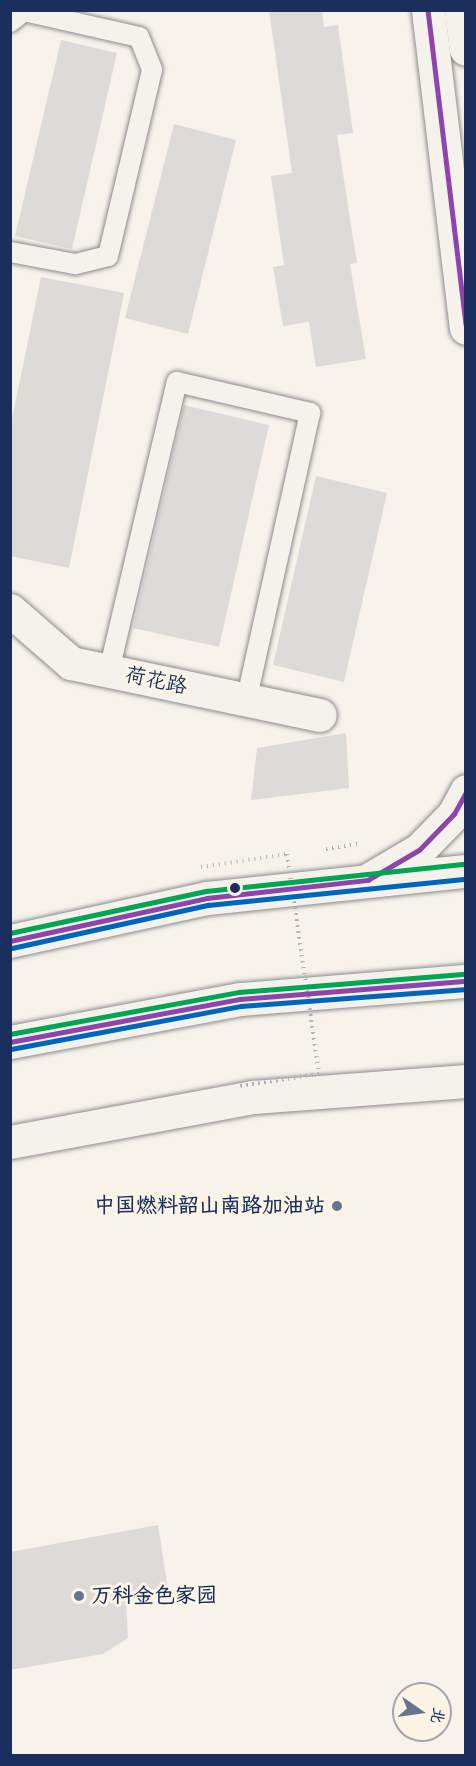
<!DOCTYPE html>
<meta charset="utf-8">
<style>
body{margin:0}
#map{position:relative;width:476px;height:1766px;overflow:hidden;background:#f7f3ea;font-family:"Architects Daughter","LXGW WenKai TC",sans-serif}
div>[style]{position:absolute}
.building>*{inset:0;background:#dddbd7}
.path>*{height:4px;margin-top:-2px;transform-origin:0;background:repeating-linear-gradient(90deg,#b2b3b4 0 1.5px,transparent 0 6px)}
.roads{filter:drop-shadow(0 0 2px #8a8c91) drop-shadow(0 0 2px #8a8c91)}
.lane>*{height:20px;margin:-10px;padding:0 10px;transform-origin:10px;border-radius:10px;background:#f5f2ec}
.street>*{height:33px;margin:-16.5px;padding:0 16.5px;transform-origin:16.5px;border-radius:16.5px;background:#f5f2ec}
.secondary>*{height:33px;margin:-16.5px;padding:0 16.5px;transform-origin:16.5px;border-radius:16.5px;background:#f5f2ec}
.primary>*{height:33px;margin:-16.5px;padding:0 16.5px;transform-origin:16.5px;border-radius:16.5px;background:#f5f2ec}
.path-bridge>*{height:4px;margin-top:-2px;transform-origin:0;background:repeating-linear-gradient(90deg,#b2b3b4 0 1.5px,transparent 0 6px)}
.bus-1>*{height:4.5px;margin:-2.25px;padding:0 2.25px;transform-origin:2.25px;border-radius:2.25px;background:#8e44ad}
.bus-2>*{height:4.5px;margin:-2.25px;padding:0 2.25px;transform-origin:2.25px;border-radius:2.25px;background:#0065bd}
.bus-3>*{height:4.5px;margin:-2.25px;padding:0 2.25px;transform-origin:2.25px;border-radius:2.25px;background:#00a651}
.dots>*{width:16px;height:16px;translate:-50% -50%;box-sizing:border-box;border:3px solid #fcf5e5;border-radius:50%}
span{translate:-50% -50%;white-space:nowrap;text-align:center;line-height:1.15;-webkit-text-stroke:6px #fcf5e5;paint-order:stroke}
.street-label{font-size:21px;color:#1b2f5e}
.poi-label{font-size:21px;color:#1b2f5e;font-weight:700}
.right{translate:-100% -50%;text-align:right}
.left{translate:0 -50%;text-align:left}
.frame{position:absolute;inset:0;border:12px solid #1b2f5e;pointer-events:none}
.north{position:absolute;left:392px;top:1682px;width:60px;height:60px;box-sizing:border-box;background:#fcf5e5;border:2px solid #a2a6af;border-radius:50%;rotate:103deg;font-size:16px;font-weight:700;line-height:24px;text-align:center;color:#1b2f5e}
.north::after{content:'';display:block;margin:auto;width:21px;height:27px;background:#68748f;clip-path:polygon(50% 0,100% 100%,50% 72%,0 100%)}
</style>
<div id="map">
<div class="building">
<div style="clip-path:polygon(269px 10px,322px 10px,324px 27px,338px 25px,353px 133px,337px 135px,357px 263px,350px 264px,366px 359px,316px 367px,309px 322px,283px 326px,273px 267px,284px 265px,271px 176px,292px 173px)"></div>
<div style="clip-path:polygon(61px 40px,117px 53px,72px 249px,15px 236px)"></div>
<div style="clip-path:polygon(174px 124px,236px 140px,188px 334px,125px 318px)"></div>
<div style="clip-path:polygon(41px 277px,124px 293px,69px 568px,10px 556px,10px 429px)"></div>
<div style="clip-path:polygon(184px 405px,269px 425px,219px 647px,133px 628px)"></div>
<div style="clip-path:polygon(316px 476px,387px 493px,344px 682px,273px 665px)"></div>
<div style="clip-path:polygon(346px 733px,349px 788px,251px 800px,257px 748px)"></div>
<div style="clip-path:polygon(158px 1525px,168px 1589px,126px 1602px,128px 1638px,103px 1654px,10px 1670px,10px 1552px)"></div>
</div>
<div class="path">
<div style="left:326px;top:849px;width:32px;rotate:-9deg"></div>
</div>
<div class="roads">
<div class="lane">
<div style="left:10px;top:22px;width:18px;rotate:-38deg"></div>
<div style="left:24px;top:11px;width:118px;rotate:12.7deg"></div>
<div style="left:139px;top:37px;width:35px;rotate:68deg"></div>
<div style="left:152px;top:70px;width:191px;rotate:103.3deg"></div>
<div style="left:108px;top:256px;width:34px;rotate:166deg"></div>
<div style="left:75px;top:264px;width:66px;rotate:-169.5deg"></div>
<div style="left:109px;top:671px;width:297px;rotate:-76.8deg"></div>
<div style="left:177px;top:382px;width:137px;rotate:13.1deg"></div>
<div style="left:310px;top:413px;width:277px;rotate:102.5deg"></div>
</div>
<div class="street">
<div style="left:10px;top:610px;width:81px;rotate:41deg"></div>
<div style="left:71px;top:663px;width:254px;rotate:11.8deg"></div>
</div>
<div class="secondary">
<div style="left:428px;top:10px;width:320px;rotate:83.2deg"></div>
<div style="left:461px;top:10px;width:39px;rotate:83deg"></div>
<div style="left:368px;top:880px;width:59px;rotate:-30.5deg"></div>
<div style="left:419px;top:850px;width:50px;rotate:-45.8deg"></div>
<div style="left:454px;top:814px;width:26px;rotate:-62deg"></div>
<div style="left:10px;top:1142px;width:247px;rotate:-10.5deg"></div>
<div style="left:253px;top:1097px;width:214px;rotate:-4.3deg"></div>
</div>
<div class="primary">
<div style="left:10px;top:941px;width:202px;rotate:-12.3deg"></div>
<div style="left:207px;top:898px;width:260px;rotate:-6deg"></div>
<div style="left:10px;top:1042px;width:234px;rotate:-10.6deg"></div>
<div style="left:240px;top:999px;width:227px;rotate:-4.6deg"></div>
</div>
</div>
<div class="path-bridge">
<div style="left:201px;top:867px;width:87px;rotate:-8.6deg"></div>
<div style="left:287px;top:854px;width:222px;rotate:81.7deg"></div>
<div style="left:319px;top:1074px;width:80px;rotate:171.4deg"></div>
</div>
<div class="bus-1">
<div style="left:428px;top:10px;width:316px;rotate:83.1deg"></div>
<div style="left:10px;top:941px;width:202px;rotate:-12.3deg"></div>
<div style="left:207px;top:898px;width:162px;rotate:-6.4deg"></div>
<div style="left:368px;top:880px;width:59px;rotate:-30.5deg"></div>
<div style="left:419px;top:850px;width:50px;rotate:-45.8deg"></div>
<div style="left:454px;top:814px;width:25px;rotate:-61deg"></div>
<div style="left:10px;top:1042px;width:234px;rotate:-10.6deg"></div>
<div style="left:240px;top:999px;width:227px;rotate:-4.6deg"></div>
</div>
<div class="bus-2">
<div style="left:12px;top:948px;width:201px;rotate:-12.4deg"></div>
<div style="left:208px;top:905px;width:259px;rotate:-5.8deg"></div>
<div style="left:11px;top:1049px;width:234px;rotate:-10.6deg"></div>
<div style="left:241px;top:1006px;width:226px;rotate:-4.3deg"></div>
</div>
<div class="bus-3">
<div style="left:10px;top:933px;width:200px;rotate:-12.1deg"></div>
<div style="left:206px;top:891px;width:260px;rotate:-6deg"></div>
<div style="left:10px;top:1034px;width:233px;rotate:-10.4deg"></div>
<div style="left:239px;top:992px;width:227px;rotate:-4.6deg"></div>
</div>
<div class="dots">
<div style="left:235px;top:888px;background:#1b2f5e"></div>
<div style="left:337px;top:1206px;background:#68748f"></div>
<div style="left:79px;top:1596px;background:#68748f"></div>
</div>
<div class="street-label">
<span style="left:156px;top:681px;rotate:12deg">荷花路</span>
</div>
<div class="poi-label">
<span class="right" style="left:325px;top:1206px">中国燃料韶山南路加油站</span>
<span class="left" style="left:91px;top:1596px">万科金色家园</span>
</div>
<div class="frame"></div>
<div class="north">北</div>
</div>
